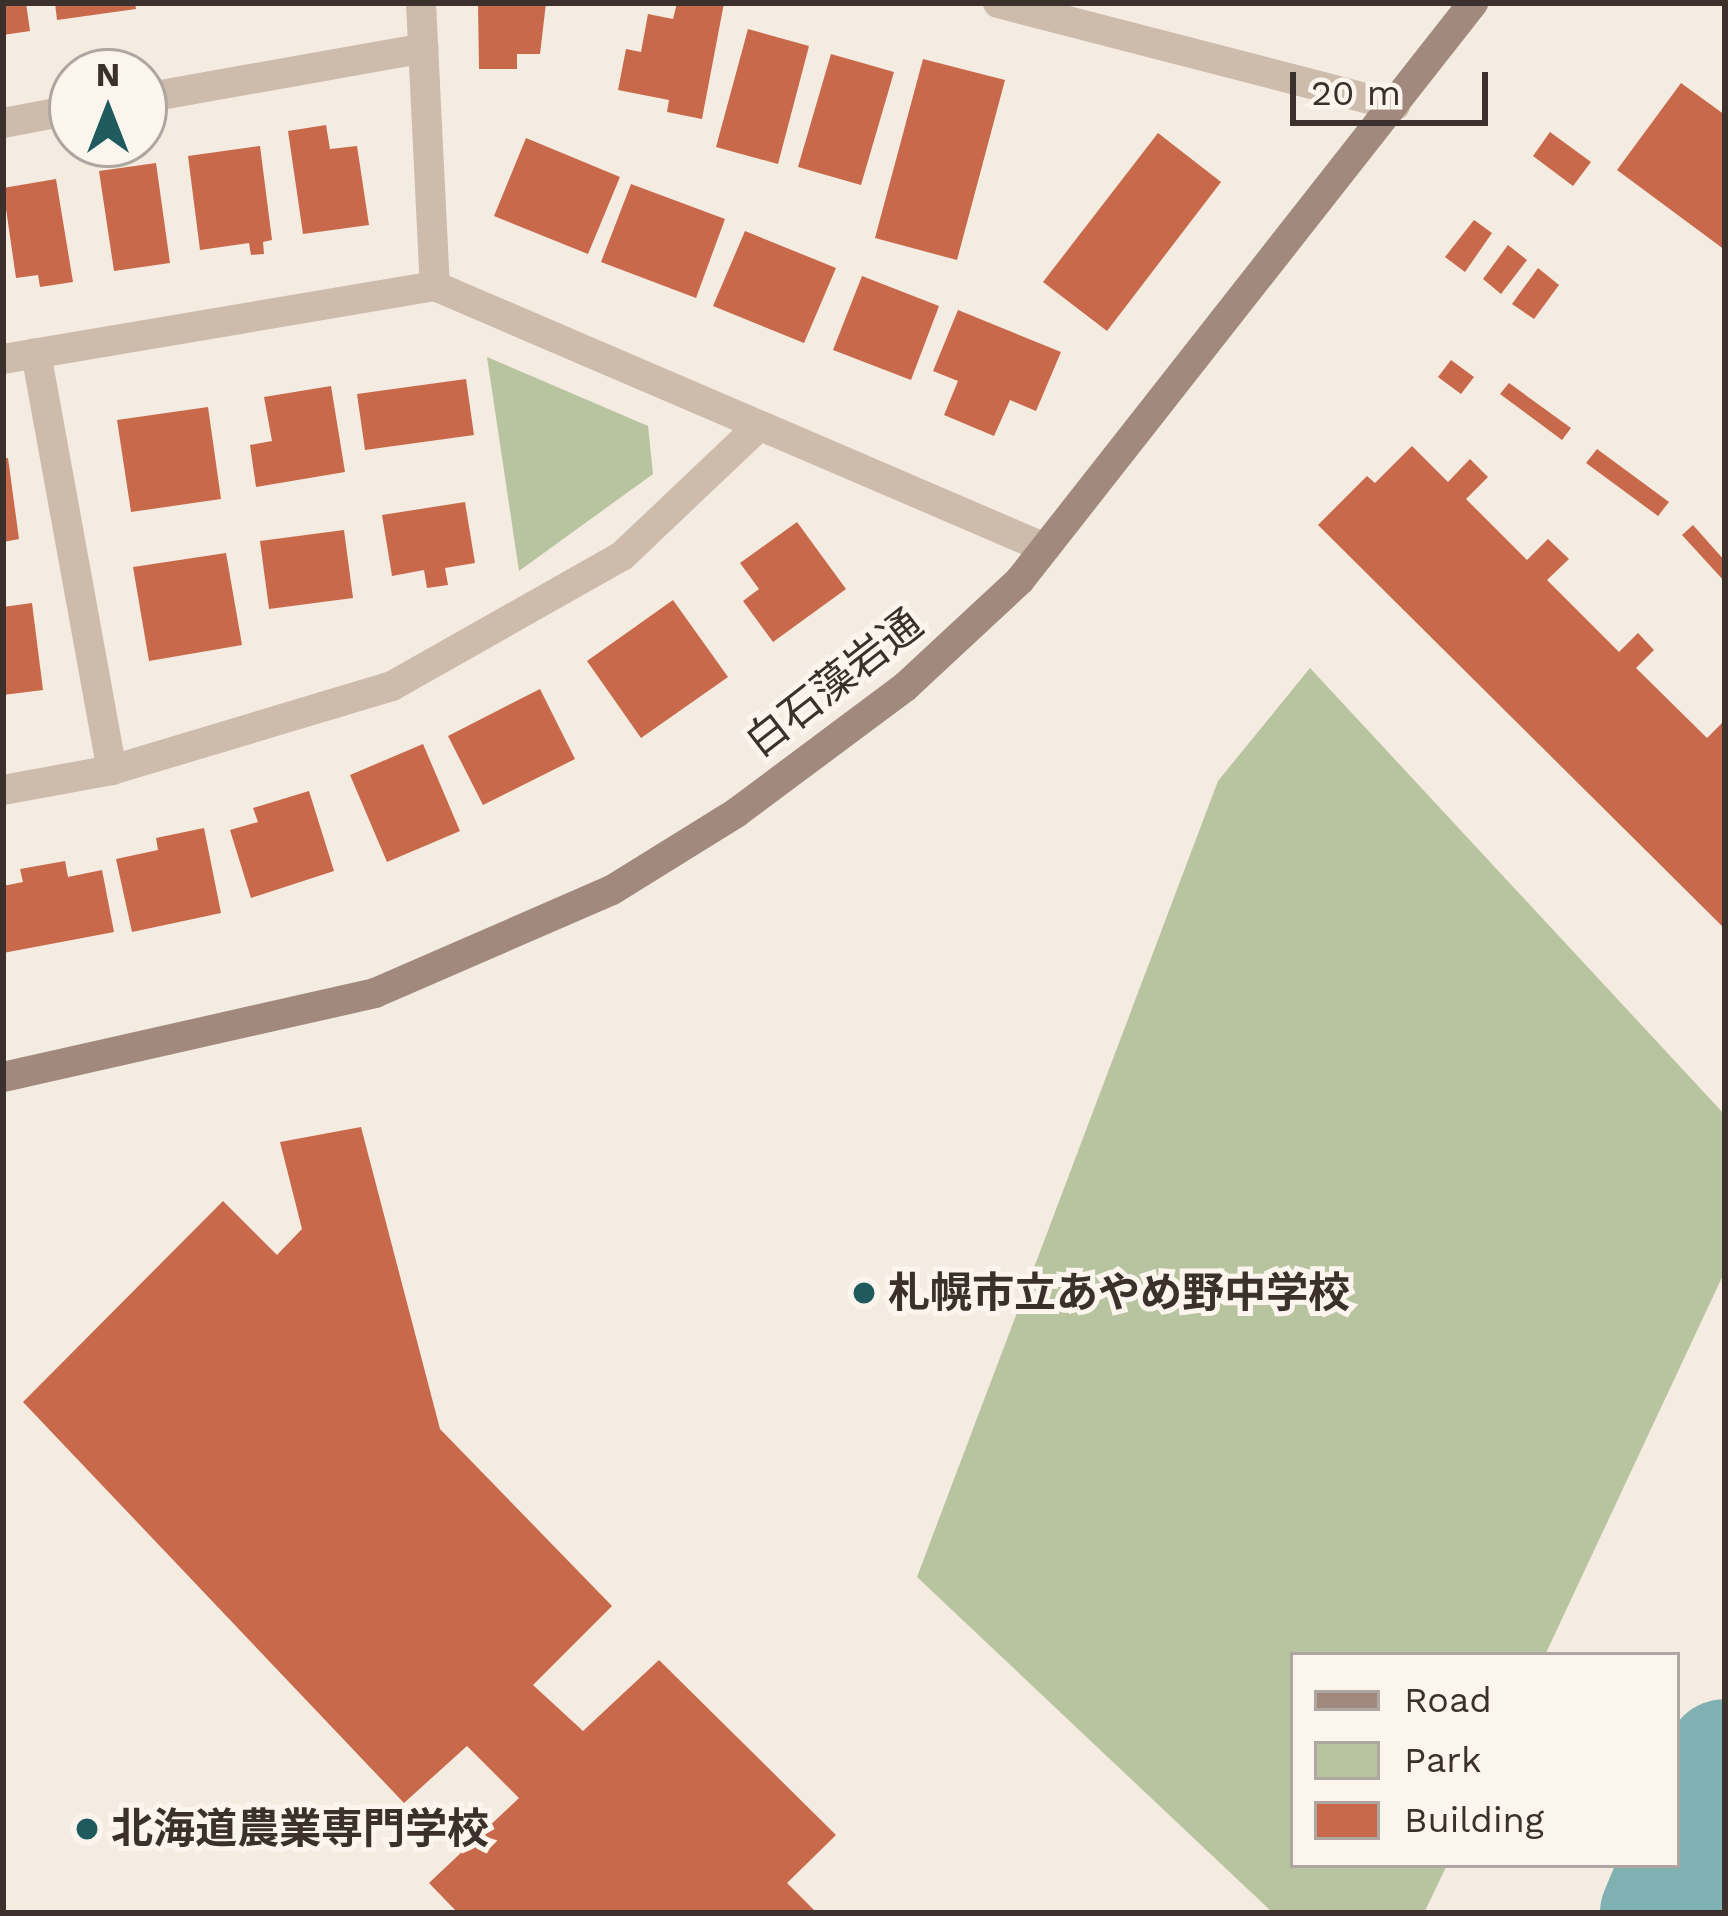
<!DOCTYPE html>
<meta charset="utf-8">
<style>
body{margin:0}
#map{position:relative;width:1728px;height:1916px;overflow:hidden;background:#f4ebe1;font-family:"Work Sans","Noto Sans JP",sans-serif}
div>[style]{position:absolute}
.green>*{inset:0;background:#b8c4a0}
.river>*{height:120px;margin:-60px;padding:0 60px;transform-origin:60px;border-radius:60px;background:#7fb0b2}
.building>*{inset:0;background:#c8694b}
.street>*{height:30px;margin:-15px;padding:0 15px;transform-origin:15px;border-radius:15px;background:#cdbbac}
.secondary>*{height:30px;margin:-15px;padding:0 15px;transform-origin:15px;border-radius:15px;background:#a18a7d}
.dots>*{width:33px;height:33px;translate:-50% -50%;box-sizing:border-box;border:6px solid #fbf5ee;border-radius:50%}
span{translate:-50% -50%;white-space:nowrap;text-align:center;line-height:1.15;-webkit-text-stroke:10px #fbf5ee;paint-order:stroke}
.street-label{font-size:42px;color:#3b302b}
.poi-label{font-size:42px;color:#3b302b;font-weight:700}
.left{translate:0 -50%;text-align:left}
.frame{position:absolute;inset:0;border:6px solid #3b302b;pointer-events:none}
.legend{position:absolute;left:1290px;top:1652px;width:390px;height:216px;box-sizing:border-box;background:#fbf5ee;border:3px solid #aea6a0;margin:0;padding:15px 21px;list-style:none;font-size:36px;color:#3b302b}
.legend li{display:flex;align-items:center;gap:24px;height:60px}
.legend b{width:60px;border:3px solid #aea6a0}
.north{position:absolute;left:48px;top:48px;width:120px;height:120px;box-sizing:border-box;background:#fbf5ee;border:3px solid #aea6a0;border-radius:50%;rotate:0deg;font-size:33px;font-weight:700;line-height:48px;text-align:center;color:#3b302b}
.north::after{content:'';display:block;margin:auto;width:42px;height:54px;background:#1f5a5e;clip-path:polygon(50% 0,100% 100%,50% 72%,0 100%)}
.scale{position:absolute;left:1290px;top:72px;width:198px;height:54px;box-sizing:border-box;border:6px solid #3b302b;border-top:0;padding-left:15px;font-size:36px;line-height:42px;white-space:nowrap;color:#3b302b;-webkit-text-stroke:9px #fbf5ee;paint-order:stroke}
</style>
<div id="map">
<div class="green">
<div style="clip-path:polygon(487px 357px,648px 426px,653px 474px,519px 571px)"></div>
<div style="clip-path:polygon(1310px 668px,1725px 1115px,1725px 1271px,1545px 1655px,1293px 1655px,1293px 1865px,1447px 1865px,1424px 1913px,1273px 1913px,917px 1577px,1218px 781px)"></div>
</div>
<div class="river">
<div style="left:1660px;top:1913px;width:167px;rotate:-67.1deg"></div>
</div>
<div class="building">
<div style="clip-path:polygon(3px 3px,26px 3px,30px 31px,3px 35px)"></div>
<div style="clip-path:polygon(55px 3px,135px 3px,136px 9px,57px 20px)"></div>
<div style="clip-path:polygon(478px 3px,546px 3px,540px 54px,517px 54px,517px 69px,479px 69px)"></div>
<div style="clip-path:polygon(677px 3px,724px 3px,702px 119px,667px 112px,669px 100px,618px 90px,626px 49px,641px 52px,648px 14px,673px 19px)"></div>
<div style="clip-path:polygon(748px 29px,809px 46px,778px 164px,716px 147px)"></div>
<div style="clip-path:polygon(831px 54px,894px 72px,861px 185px,798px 167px)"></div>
<div style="clip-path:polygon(923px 59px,1005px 80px,957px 260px,875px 238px)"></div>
<div style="clip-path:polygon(1681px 83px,1725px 115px,1725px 250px,1617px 170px)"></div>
<div style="clip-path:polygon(326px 125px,330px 149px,357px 146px,369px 225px,303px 234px,288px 131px)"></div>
<div style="clip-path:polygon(1550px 132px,1591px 162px,1573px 186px,1533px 156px)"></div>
<div style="clip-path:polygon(1158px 133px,1221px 182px,1107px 331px,1043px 282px)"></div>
<div style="clip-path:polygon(526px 138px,620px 177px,588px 254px,494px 216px)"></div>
<div style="clip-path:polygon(260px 146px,272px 240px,263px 242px,264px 254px,251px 255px,249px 243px,200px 250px,188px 156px)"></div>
<div style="clip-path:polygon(156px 163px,170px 263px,114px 271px,99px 171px)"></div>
<div style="clip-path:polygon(56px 179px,73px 282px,40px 287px,38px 275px,16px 278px,3px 188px)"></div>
<div style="clip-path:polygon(631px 184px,725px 219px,696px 298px,601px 262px)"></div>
<div style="clip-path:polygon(1474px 220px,1492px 233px,1465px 272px,1445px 257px)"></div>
<div style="clip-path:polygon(745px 231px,836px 268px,804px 343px,713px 306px)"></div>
<div style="clip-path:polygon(1508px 245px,1527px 260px,1501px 294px,1483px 279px)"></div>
<div style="clip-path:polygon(1538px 268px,1559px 285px,1534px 319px,1512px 304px)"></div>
<div style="clip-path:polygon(862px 276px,939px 306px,911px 380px,833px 350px)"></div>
<div style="clip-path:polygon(958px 310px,1061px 352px,1036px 411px,1010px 400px,994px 436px,944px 415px,958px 381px,933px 371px)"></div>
<div style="clip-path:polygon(1451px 360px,1474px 377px,1461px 394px,1438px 377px)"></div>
<div style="clip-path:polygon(466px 379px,474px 435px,365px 450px,357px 394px)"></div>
<div style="clip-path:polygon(1509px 383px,1571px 428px,1562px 440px,1500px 394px)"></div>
<div style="clip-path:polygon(331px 386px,345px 472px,256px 487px,250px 445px,272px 441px,264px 397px)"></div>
<div style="clip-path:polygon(208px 407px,221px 499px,131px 512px,117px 420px)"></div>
<div style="clip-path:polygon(1412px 446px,1448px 482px,1470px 459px,1488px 477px,1466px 499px,1527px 560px,1548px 539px,1569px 559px,1547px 580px,1619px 652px,1638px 633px,1654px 650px,1636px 668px,1707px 738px,1725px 720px,1725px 929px,1318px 525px,1367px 476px,1375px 483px)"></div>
<div style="clip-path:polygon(1597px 449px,1669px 502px,1658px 516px,1586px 463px)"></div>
<div style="clip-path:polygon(8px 458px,19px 539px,3px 542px,3px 459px)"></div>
<div style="clip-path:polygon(465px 502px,475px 563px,445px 568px,448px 585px,427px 588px,424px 570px,392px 576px,382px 515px)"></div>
<div style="clip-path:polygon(797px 522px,846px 589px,773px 642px,743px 601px,759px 589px,740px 563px)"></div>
<div style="clip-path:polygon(1693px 525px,1725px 561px,1725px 582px,1682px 535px)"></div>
<div style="clip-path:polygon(344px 530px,353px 598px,269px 609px,260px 541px)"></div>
<div style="clip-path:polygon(226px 553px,242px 645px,149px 661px,133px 567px)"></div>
<div style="clip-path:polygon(673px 600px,728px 677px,641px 738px,587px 661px)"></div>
<div style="clip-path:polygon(32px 603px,43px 690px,3px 695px,3px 607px)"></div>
<div style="clip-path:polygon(540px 689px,575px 759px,483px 805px,448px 736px)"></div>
<div style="clip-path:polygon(423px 744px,460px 831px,387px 862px,350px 775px)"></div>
<div style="clip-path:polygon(309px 791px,334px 871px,251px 898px,230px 830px,258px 822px,253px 808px)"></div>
<div style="clip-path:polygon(204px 828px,221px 913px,132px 932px,116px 859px,158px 850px,156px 838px)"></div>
<div style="clip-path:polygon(65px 861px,68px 877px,102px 870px,114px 932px,3px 953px,3px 886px,23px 882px,20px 869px)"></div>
<div style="clip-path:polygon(361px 1127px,440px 1429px,612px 1606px,533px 1685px,583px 1731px,659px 1660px,836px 1835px,787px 1883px,817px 1913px,458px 1913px,429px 1883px,519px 1798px,467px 1746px,404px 1803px,23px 1402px,223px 1201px,277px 1255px,302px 1229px,280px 1142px)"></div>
</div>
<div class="street">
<div style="left:421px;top:3px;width:283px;rotate:87.2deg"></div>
<div style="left:998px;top:3px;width:410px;rotate:14.5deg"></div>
<div style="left:144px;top:98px;width:284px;rotate:-10.1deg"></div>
<div style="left:3px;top:123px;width:70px;rotate:-10.7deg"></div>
<div style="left:36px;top:353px;width:424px;rotate:79.7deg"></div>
<div style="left:3px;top:359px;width:438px;rotate:-9.6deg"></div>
<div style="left:435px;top:286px;width:664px;rotate:23.24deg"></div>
<div style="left:3px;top:790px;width:111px;rotate:-10.4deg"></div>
<div style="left:112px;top:770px;width:292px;rotate:-16.7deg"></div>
<div style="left:392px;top:686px;width:264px;rotate:-29.5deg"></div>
<div style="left:622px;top:556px;width:186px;rotate:-43.5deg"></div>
</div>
<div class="secondary">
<div style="left:3px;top:1077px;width:381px;rotate:-12.7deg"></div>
<div style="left:375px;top:993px;width:258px;rotate:-23.5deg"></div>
<div style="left:612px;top:890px;width:146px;rotate:-31.8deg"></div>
<div style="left:736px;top:813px;width:211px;rotate:-36.7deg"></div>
<div style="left:905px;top:687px;width:157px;rotate:-42.9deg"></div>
<div style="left:1020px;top:580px;width:734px;rotate:-51.86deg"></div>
</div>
<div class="dots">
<div style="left:864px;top:1293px;background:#1f5a5e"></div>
<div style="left:87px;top:1829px;background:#1f5a5e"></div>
</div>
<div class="street-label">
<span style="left:834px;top:683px;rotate:-38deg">白石藻岩通</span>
</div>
<div class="poi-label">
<span class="left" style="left:888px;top:1293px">札幌市立あやめ野中学校</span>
<span class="left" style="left:111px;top:1829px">北海道農業専門学校</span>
</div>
<div class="frame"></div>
<ul class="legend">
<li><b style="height:15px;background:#a18a7d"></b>Road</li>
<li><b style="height:33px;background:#b8c4a0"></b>Park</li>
<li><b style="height:33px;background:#c8694b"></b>Building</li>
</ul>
<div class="north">N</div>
<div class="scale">20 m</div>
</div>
